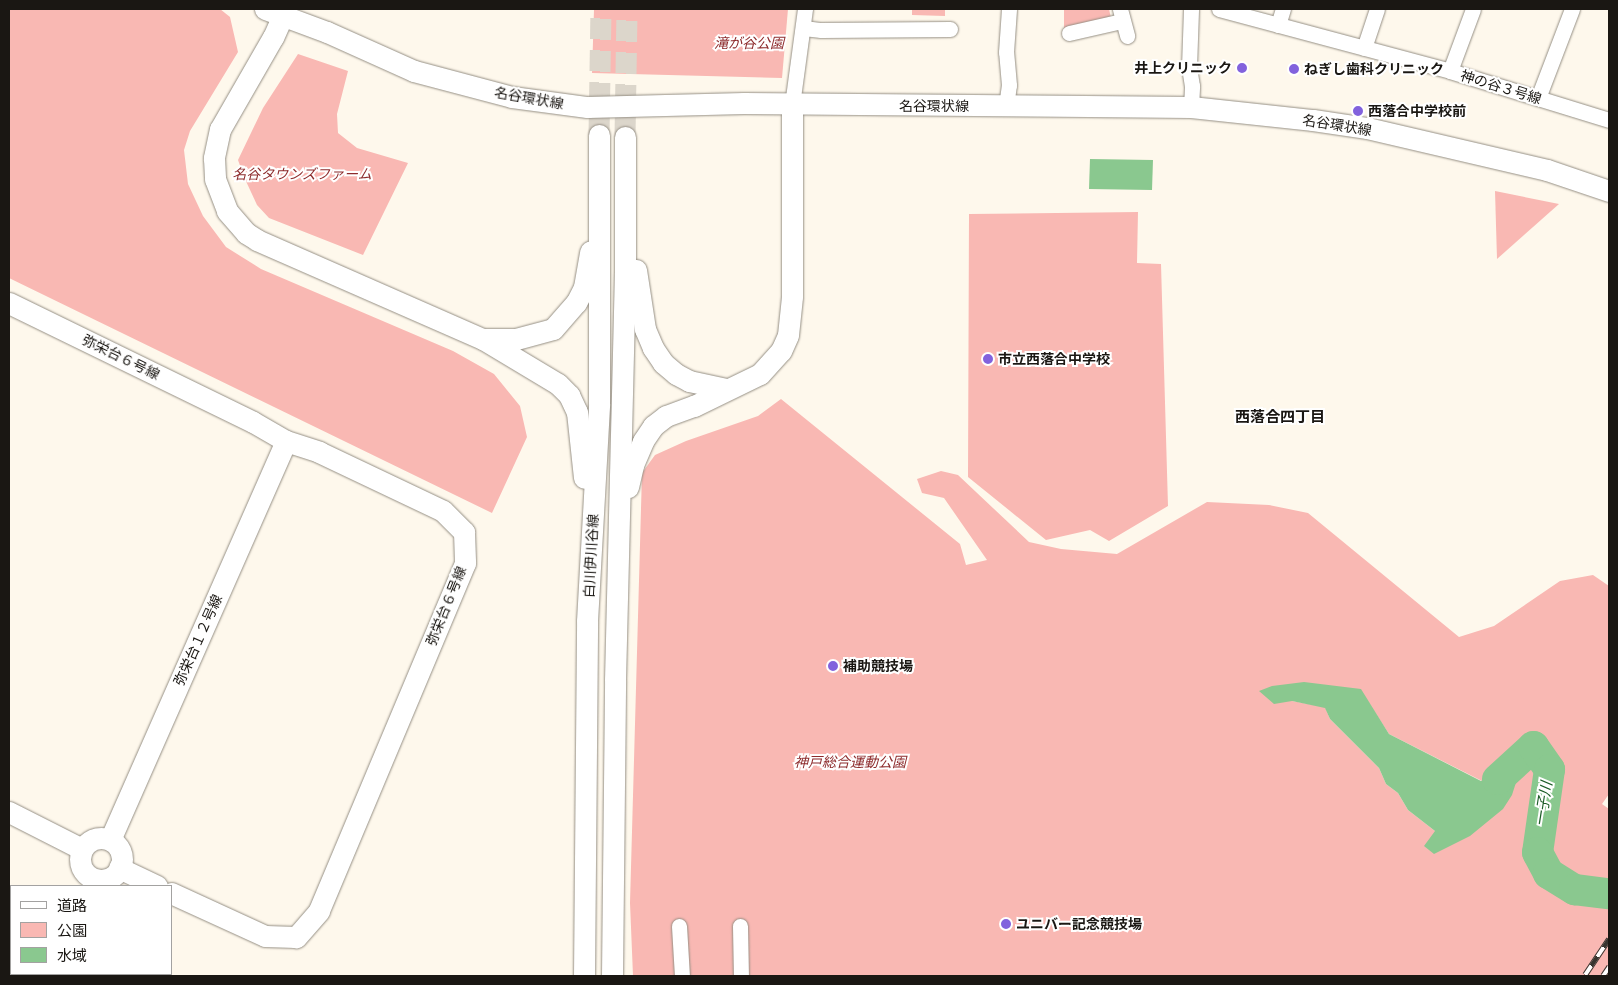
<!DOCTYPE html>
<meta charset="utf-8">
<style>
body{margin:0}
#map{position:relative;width:1618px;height:985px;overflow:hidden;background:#fef8ec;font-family:"Crimson Pro","Noto Sans JP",serif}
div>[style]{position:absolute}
.green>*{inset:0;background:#f9b8b3}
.water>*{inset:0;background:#8ac88f}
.river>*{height:31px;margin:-15.5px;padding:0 15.5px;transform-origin:15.5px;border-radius:15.5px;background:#8ac88f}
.secondary-tunnel>*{height:21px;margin-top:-10.5px;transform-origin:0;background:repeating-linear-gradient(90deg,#dcd6cb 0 21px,transparent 0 32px)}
.roads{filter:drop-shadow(0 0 1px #958f84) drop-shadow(0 0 1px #958f84)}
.street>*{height:15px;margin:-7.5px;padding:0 7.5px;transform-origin:7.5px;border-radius:7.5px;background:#fff}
.secondary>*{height:21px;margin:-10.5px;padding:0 10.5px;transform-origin:10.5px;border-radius:10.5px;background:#fff}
.secondary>.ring{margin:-10.5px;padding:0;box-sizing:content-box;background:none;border:21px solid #fff;border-radius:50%}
.rail>*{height:5.5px;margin-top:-2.75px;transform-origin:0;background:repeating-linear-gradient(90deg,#fff 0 11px,#37342f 0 22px);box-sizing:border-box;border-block:1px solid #37342f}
.dots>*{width:14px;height:14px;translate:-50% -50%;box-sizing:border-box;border:2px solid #fff;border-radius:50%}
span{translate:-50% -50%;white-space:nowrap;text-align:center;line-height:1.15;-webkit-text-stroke:4px #fff;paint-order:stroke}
.park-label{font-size:14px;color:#8d2b2c;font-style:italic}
.poi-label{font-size:14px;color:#1a1713;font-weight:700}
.right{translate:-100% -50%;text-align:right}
.left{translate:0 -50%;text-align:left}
.street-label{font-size:14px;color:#1a1713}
.neighbourhood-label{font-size:15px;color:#1a1713;font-weight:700}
.water-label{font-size:15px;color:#1c5c27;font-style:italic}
.frame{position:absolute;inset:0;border:10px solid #1a1713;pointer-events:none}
.legend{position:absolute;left:10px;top:885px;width:162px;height:90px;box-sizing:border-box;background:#fff;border:1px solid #a3a2a1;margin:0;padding:6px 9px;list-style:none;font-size:15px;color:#1a1713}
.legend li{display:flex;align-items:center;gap:10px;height:25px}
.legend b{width:25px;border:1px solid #a3a2a1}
</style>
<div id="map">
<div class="green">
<div style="clip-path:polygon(9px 9px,220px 9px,230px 17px,238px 52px,190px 131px,184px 150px,188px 184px,203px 216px,226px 247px,261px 269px,453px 351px,494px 374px,520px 406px,527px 437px,492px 513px,9px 278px)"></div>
<div style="clip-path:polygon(594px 9px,788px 9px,782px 78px,592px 73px)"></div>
<div style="clip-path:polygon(912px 9px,945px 9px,945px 16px,912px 15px)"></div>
<div style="clip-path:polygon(1064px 9px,1109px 9px,1111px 18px,1064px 28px)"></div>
<div style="clip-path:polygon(298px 54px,348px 71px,337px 114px,338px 133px,357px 148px,408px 163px,363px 255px,269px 218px,257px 205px,244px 177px,238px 160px,263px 108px)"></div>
<div style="clip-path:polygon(1495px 191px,1559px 204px,1497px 259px)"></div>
<div style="clip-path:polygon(1138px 212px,1137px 263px,1161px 264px,1168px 506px,1109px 541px,1090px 530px,1046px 540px,968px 477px,969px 214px)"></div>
<div style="clip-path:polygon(evenodd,781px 399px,960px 544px,966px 565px,987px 560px,944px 498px,922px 493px,917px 479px,941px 471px,958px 475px,1029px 542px,1061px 549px,1117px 554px,1207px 502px,1269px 505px,1308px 513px,1459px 637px,1494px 626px,1560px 581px,1593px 575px,1609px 586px,1609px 794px,1602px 804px,1609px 809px,1609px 976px,633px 976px,630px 903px,642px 473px,655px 455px,686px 441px,758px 416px,781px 399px,1360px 689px,1389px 734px,1482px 781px,1503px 770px,1517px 752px,1520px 770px,1517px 779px,1435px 831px,1408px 810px,1398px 793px,1386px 784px,1379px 768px,1330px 719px,1325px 707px,1292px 701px,1360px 689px)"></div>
</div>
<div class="water">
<div style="clip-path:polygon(1090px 159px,1153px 160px,1152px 190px,1089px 189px)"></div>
<div style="clip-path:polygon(1304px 682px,1361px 689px,1389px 734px,1481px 781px,1503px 770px,1517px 752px,1531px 742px,1527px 756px,1518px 763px,1520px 770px,1512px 795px,1503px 809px,1470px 836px,1434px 854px,1424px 846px,1435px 831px,1408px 810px,1398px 793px,1386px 784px,1379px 768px,1330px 719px,1325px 708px,1292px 701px,1274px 704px,1259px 691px,1272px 686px)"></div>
</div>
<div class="river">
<div style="left:1497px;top:779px;width:49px;rotate:-42.5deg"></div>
<div style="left:1533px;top:746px;width:28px;rotate:55deg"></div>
<div style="left:1549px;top:769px;width:84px;rotate:98.2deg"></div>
<div style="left:1537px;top:852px;width:24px;rotate:62deg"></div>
<div style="left:1548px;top:873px;width:31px;rotate:32deg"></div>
<div style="left:1574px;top:889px;width:35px;rotate:7deg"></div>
</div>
<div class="secondary-tunnel">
<div style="left:599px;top:135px;width:126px;rotate:-89.1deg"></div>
<div style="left:625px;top:137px;width:128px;rotate:-89.1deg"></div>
</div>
<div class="roads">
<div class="street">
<div style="left:1120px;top:9px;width:28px;rotate:75deg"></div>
<div style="left:1219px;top:9px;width:239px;rotate:15deg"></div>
<div style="left:1450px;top:71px;width:166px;rotate:17.1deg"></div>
<div style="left:1278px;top:25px;width:17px;rotate:-73deg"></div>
<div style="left:804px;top:28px;width:17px;rotate:7deg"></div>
<div style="left:821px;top:30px;width:129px;rotate:-0.4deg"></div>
<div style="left:1069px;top:33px;width:54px;rotate:-12.8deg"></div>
<div style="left:1364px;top:48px;width:41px;rotate:-71.6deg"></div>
<div style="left:1450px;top:71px;width:66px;rotate:-69.6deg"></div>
<div style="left:1538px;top:98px;width:95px;rotate:-69.1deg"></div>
<div style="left:792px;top:105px;width:97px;rotate:-82.3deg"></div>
<div style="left:1006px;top:106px;width:21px;rotate:-82deg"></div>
<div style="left:1009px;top:85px;width:33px;rotate:-95deg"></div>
<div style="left:1006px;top:52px;width:43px;rotate:-86deg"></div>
<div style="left:1191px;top:107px;width:21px;rotate:-87deg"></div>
<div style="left:1192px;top:86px;width:19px;rotate:-99deg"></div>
<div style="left:1189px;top:67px;width:58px;rotate:-88deg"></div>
<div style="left:679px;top:926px;width:50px;rotate:86.6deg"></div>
<div style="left:740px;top:926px;width:50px;rotate:88.9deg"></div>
</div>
<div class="secondary">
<div style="left:265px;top:9px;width:66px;rotate:20.4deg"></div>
<div style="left:327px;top:32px;width:95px;rotate:24.1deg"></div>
<div style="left:414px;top:71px;width:101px;rotate:14.9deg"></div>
<div style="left:512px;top:97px;width:76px;rotate:7.6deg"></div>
<div style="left:587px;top:107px;width:157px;rotate:-1.5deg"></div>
<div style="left:744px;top:103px;width:447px;rotate:0.5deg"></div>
<div style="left:1191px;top:107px;width:123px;rotate:6.1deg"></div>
<div style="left:1313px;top:120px;width:55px;rotate:8.4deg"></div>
<div style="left:1367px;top:128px;width:185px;rotate:13.1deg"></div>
<div style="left:1547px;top:170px;width:65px;rotate:18.7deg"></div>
<div style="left:283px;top:15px;width:24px;rotate:114deg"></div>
<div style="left:273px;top:37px;width:106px;rotate:119.9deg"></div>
<div style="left:220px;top:129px;width:30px;rotate:102deg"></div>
<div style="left:214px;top:158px;width:21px;rotate:87deg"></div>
<div style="left:215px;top:179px;width:34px;rotate:69deg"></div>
<div style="left:227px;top:211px;width:29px;rotate:49deg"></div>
<div style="left:246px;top:233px;width:13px;rotate:32deg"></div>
<div style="left:257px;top:240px;width:247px;rotate:23.7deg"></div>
<div style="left:483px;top:339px;width:87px;rotate:31deg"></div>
<div style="left:558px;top:384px;width:16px;rotate:45deg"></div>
<div style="left:569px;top:395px;width:19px;rotate:65deg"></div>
<div style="left:577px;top:412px;width:66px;rotate:83.9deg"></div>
<div style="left:636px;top:270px;width:60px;rotate:81.3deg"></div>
<div style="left:645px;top:329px;width:21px;rotate:67deg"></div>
<div style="left:653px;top:348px;width:18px;rotate:56deg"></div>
<div style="left:663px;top:363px;width:17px;rotate:40deg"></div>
<div style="left:676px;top:374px;width:15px;rotate:28deg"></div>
<div style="left:689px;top:381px;width:38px;rotate:12deg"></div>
<div style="left:9px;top:303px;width:271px;rotate:26deg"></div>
<div style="left:253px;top:422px;width:38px;rotate:30deg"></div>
<div style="left:286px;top:441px;width:35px;rotate:18deg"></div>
<div style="left:319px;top:452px;width:137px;rotate:25.4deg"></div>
<div style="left:443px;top:511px;width:30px;rotate:45deg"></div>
<div style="left:464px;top:532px;width:31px;rotate:88deg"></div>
<div style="left:465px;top:563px;width:377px;rotate:112.8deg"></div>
<div style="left:319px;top:911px;width:35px;rotate:131deg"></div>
<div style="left:296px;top:937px;width:31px;rotate:-178deg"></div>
<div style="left:265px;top:936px;width:103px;rotate:-155.4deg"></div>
<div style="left:483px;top:339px;width:33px"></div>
<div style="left:516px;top:339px;width:38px;rotate:-15deg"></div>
<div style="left:553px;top:329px;width:35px;rotate:-49deg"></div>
<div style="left:576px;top:303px;width:18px;rotate:-63deg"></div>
<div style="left:584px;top:287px;width:36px;rotate:-80deg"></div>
<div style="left:628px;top:487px;width:23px;rotate:-77deg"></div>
<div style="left:633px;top:465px;width:26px;rotate:-67deg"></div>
<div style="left:643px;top:441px;width:18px;rotate:-56deg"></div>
<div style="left:653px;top:426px;width:16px;rotate:-38deg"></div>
<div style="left:666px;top:416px;width:30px;rotate:-20deg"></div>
<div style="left:694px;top:406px;width:73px;rotate:-25.9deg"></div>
<div style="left:760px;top:374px;width:31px;rotate:-48deg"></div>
<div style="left:781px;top:351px;width:17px;rotate:-66deg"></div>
<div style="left:788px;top:335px;width:39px;rotate:-84deg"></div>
<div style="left:792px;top:296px;width:191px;rotate:-90deg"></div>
<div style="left:9px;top:812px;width:82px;rotate:26.9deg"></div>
<div class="ring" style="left:80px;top:838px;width:21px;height:21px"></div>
<div style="left:110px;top:840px;width:436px;rotate:-66.2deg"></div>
<div style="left:119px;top:868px;width:42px;rotate:25.3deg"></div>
<div style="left:43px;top:976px;width:2px;rotate:-63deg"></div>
<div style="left:584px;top:976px;width:355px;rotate:-89.5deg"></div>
<div style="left:587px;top:621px;width:218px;rotate:-86.8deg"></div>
<div style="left:599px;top:403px;width:268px;rotate:-90deg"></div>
<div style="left:612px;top:976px;width:296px;rotate:-89.4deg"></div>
<div style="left:615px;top:680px;width:408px;rotate:-88.6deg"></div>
<div style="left:625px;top:272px;width:135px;rotate:-90deg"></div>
</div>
</div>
<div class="rail">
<div style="left:1585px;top:975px;width:43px;rotate:-56.3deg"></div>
<div style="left:1603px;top:976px;width:11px;rotate:-56deg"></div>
</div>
<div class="dots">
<div style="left:1242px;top:68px;background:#8262dd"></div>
<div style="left:1294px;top:69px;background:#8262dd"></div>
<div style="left:1358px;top:111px;background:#8262dd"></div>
<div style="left:988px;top:359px;background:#8262dd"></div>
<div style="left:833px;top:666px;background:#8262dd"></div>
<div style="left:1006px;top:924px;background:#8262dd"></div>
</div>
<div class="park-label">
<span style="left:749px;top:43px">滝が谷公園</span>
<span style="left:302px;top:174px">名谷タウンズファーム</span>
<span style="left:850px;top:762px">神戸総合運動公園</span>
</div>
<div class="poi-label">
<span class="right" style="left:1232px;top:68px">井上クリニック</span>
<span class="left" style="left:1304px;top:69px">ねぎし歯科クリニック</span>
<span class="left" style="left:1368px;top:111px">西落合中学校前</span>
<span class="left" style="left:998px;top:359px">市立西落合中学校</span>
<span class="left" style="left:843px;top:666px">補助競技場</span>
<span class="left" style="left:1016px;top:924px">ユニバー記念競技場</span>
</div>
<div class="street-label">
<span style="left:1501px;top:87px;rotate:17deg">神の谷３号線</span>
<span style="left:529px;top:98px;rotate:10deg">名谷環状線</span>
<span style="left:934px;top:106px">名谷環状線</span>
<span style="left:1337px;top:125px;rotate:9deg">名谷環状線</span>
<span style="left:121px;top:357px;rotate:26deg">弥栄台６号線</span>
<span style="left:591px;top:556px;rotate:-87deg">白川伊川谷線</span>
<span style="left:446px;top:606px;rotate:-68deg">弥栄台６号線</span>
<span style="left:198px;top:640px;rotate:-66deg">弥栄台１２号線</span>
</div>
<div class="neighbourhood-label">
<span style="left:1280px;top:418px">西落合四丁目</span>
</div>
<div class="water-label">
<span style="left:1544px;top:804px;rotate:-81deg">一子川</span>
</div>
<div class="frame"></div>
<ul class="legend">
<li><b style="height:6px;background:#fff"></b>道路</li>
<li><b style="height:14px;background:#f9b8b3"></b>公園</li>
<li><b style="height:14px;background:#8ac88f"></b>水域</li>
</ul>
</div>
